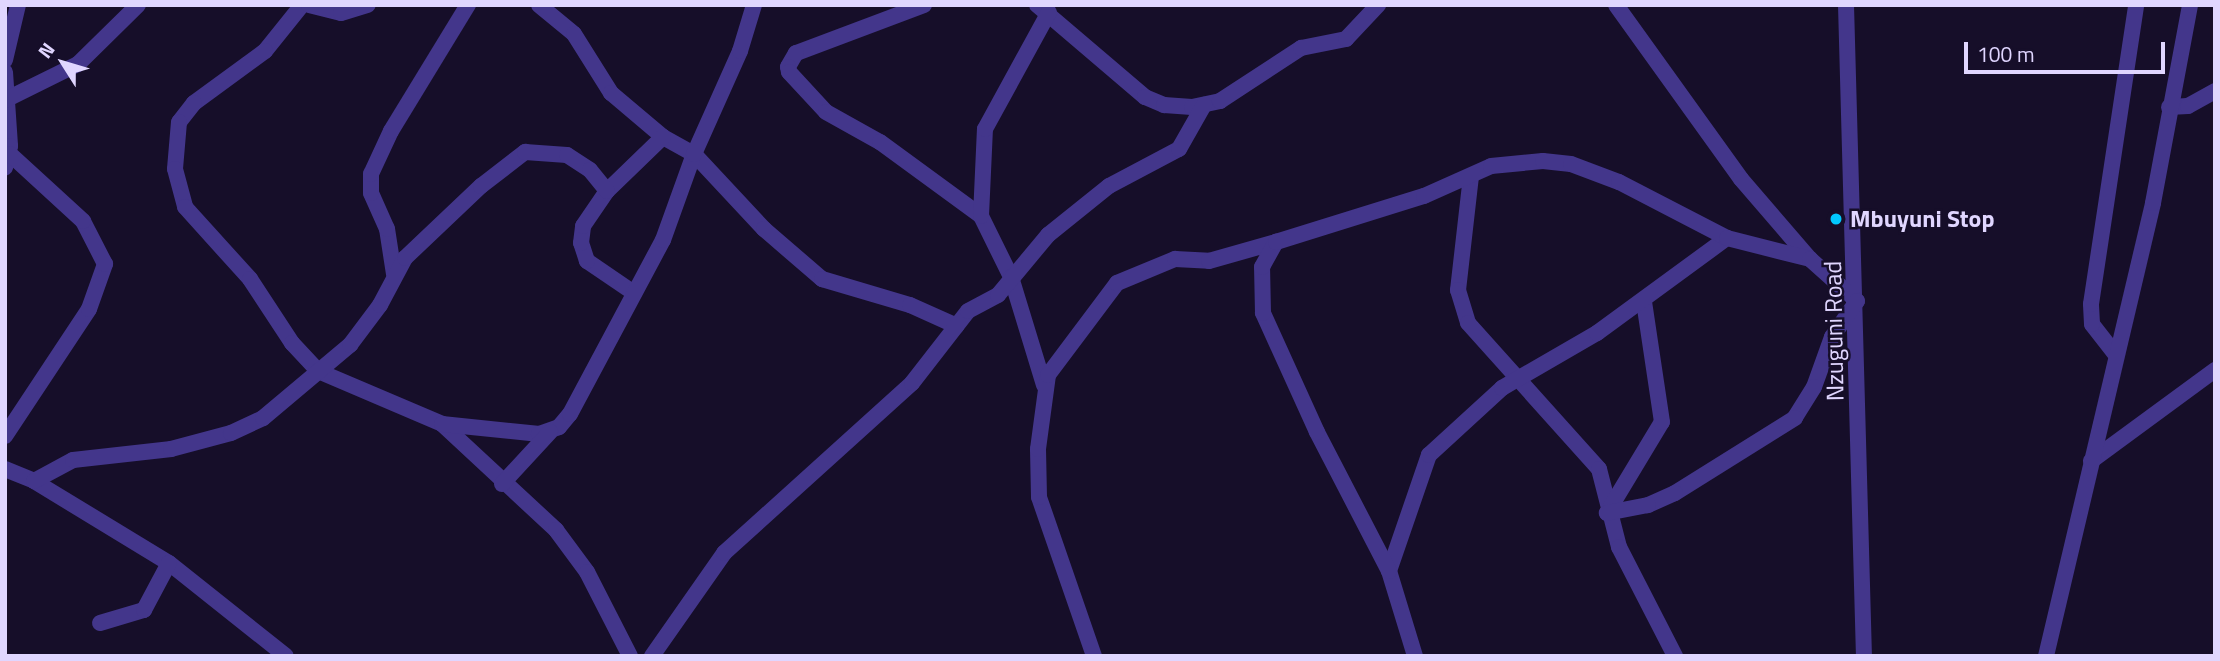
<!DOCTYPE html>
<style>
body{margin:0}
#map{position:relative;width:2220px;height:661px;overflow:hidden;background:#160e29;font-family:"Titillium Web",sans-serif}
div>[style]{position:absolute}
.minor>*{height:16px;margin:-8px;padding:0 8px;transform-origin:8px;border-radius:8px;background:#43368b}
.dots>*{width:19px;height:19px;translate:-50% -50%;box-sizing:border-box;border:4px solid #160e29;border-radius:50%}
span{translate:-50% -50%;white-space:nowrap;text-align:center;line-height:1.15;-webkit-text-stroke:5px #160e29;paint-order:stroke}
.poi-label{font-size:24px;color:#e0d6ff;font-weight:700}
.left{translate:0 -50%;text-align:left}
.street-label{font-size:24px;color:#e0d6ff}
.frame{position:absolute;inset:0;border:7px solid #e0d6ff;pointer-events:none}
.north{position:absolute;left:28px;top:28px;width:70px;height:70px;-webkit-text-stroke:5px #160e29;paint-order:stroke;rotate:307deg;font-size:19px;font-weight:700;line-height:28px;text-align:center;color:#e0d6ff}
.north::after{content:'';display:block;margin:auto;width:24px;height:32px;background:#e0d6ff;clip-path:polygon(50% 0,100% 100%,50% 72%,0 100%)}
.scale{position:absolute;left:1964px;top:42px;width:201px;height:32px;box-sizing:border-box;border:4px solid #e0d6ff;border-top:0;padding-left:9px;font-size:21px;line-height:24px;white-space:nowrap;color:#e0d6ff;-webkit-text-stroke:5px #160e29;paint-order:stroke}
</style>
<div id="map">
<div class="minor">
<div style="left:302px;top:5px;width:59px;rotate:128.8deg"></div>
<div style="left:265px;top:51px;width:88px;rotate:143.8deg"></div>
<div style="left:194px;top:103px;width:24px;rotate:128deg"></div>
<div style="left:179px;top:122px;width:47px;rotate:94.9deg"></div>
<div style="left:175px;top:169px;width:39px;rotate:75deg"></div>
<div style="left:185px;top:207px;width:97px;rotate:47.9deg"></div>
<div style="left:250px;top:279px;width:77px;rotate:56.7deg"></div>
<div style="left:292px;top:343px;width:38px;rotate:47deg"></div>
<div style="left:318px;top:371px;width:135px;rotate:23.1deg"></div>
<div style="left:442px;top:424px;width:156px;rotate:42.9deg"></div>
<div style="left:556px;top:530px;width:52px;rotate:53.6deg"></div>
<div style="left:587px;top:572px;width:94px;rotate:62.9deg"></div>
<div style="left:309px;top:5px;width:33px;rotate:14deg"></div>
<div style="left:341px;top:13px;width:28px;rotate:-17deg"></div>
<div style="left:539px;top:5px;width:45px;rotate:39.6deg"></div>
<div style="left:574px;top:34px;width:70px;rotate:57.9deg"></div>
<div style="left:611px;top:93px;width:68px;rotate:40.2deg"></div>
<div style="left:663px;top:137px;width:35px;rotate:29deg"></div>
<div style="left:694px;top:154px;width:103px;rotate:47deg"></div>
<div style="left:764px;top:229px;width:77px;rotate:40.8deg"></div>
<div style="left:822px;top:279px;width:92px;rotate:16.5deg"></div>
<div style="left:910px;top:305px;width:51px;rotate:24.1deg"></div>
<div style="left:924px;top:5px;width:137px;rotate:159.4deg"></div>
<div style="left:796px;top:53px;width:16px;rotate:120deg"></div>
<div style="left:788px;top:67px;width:5px;rotate:79deg"></div>
<div style="left:789px;top:72px;width:54px;rotate:47.2deg"></div>
<div style="left:826px;top:112px;width:62px;rotate:29.1deg"></div>
<div style="left:880px;top:142px;width:125px;rotate:36.2deg"></div>
<div style="left:981px;top:216px;width:68px;rotate:63.8deg"></div>
<div style="left:1011px;top:277px;width:113px;rotate:73deg"></div>
<div style="left:1037px;top:5px;width:142px;rotate:40.4deg"></div>
<div style="left:1145px;top:97px;width:21px;rotate:23deg"></div>
<div style="left:1164px;top:105px;width:28px;rotate:4deg"></div>
<div style="left:1192px;top:107px;width:29px;rotate:-12deg"></div>
<div style="left:1220px;top:101px;width:97px;rotate:-33.2deg"></div>
<div style="left:1301px;top:48px;width:46px;rotate:-11.3deg"></div>
<div style="left:1346px;top:39px;width:47px;rotate:-46.7deg"></div>
<div style="left:1616px;top:5px;width:214px;rotate:54.3deg"></div>
<div style="left:1741px;top:179px;width:103px;rotate:49.3deg"></div>
<div style="left:1846px;top:5px;width:651px;rotate:88.42deg"></div>
<div style="left:5px;top:60px;width:57px;rotate:-76.7deg"></div>
<div style="left:5px;top:72px;width:74px;rotate:86.1deg"></div>
<div style="left:10px;top:146px;width:22px;rotate:103deg"></div>
<div style="left:5px;top:100px;width:81px;rotate:-26.3deg"></div>
<div style="left:78px;top:64px;width:84px;rotate:-44.5deg"></div>
<div style="left:2169px;top:107px;width:19px;rotate:-3deg"></div>
<div style="left:2188px;top:106px;width:31px;rotate:-29deg"></div>
<div style="left:1471px;top:176px;width:115px;rotate:96.5deg"></div>
<div style="left:1458px;top:290px;width:34px;rotate:73deg"></div>
<div style="left:1468px;top:323px;width:196px;rotate:48.1deg"></div>
<div style="left:1599px;top:469px;width:81px;rotate:75.6deg"></div>
<div style="left:1619px;top:547px;width:123px;rotate:62.8deg"></div>
<div style="left:981px;top:216px;width:87px;rotate:-87.4deg"></div>
<div style="left:985px;top:129px;width:133px;rotate:-61.3deg"></div>
<div style="left:394px;top:274px;width:46px;rotate:-98.8deg"></div>
<div style="left:387px;top:229px;width:39px;rotate:-114deg"></div>
<div style="left:371px;top:193px;width:19px;rotate:-90deg"></div>
<div style="left:371px;top:174px;width:47px;rotate:-65.1deg"></div>
<div style="left:391px;top:131px;width:148px;rotate:-58.6deg"></div>
<div style="left:634px;top:293px;width:57px;rotate:-145.8deg"></div>
<div style="left:587px;top:261px;width:19px;rotate:-108deg"></div>
<div style="left:581px;top:243px;width:17px;rotate:-83deg"></div>
<div style="left:583px;top:226px;width:42px;rotate:-55.6deg"></div>
<div style="left:607px;top:191px;width:78px;rotate:-44deg"></div>
<div style="left:2116px;top:355px;width:39px;rotate:-128deg"></div>
<div style="left:2092px;top:324px;width:20px;rotate:-93deg"></div>
<div style="left:2091px;top:304px;width:302px;rotate:-81.4deg"></div>
<div style="left:442px;top:424px;width:98px;rotate:5.9deg"></div>
<div style="left:539px;top:434px;width:21px;rotate:-19deg"></div>
<div style="left:559px;top:427px;width:17px;rotate:-50deg"></div>
<div style="left:570px;top:414px;width:197px;rotate:-61.9deg"></div>
<div style="left:663px;top:240px;width:91px;rotate:-70.2deg"></div>
<div style="left:694px;top:154px;width:113px;rotate:-65.9deg"></div>
<div style="left:740px;top:51px;width:48px;rotate:-73.1deg"></div>
<div style="left:5px;top:436px;width:152px;rotate:-56.5deg"></div>
<div style="left:89px;top:309px;width:48px;rotate:-70.4deg"></div>
<div style="left:105px;top:264px;width:48px;rotate:-117.1deg"></div>
<div style="left:83px;top:221px;width:99px;rotate:-137.5deg"></div>
<div style="left:2091px;top:461px;width:154px;rotate:-36.3deg"></div>
<div style="left:5px;top:469px;width:31px;rotate:22deg"></div>
<div style="left:34px;top:481px;width:158px;rotate:31.3deg"></div>
<div style="left:169px;top:563px;width:149px;rotate:38.5deg"></div>
<div style="left:34px;top:481px;width:44px;rotate:-28.3deg"></div>
<div style="left:73px;top:460px;width:99px;rotate:-6.4deg"></div>
<div style="left:171px;top:449px;width:62px;rotate:-14.9deg"></div>
<div style="left:231px;top:433px;width:35px;rotate:-25deg"></div>
<div style="left:263px;top:418px;width:114px;rotate:-40deg"></div>
<div style="left:350px;top:345px;width:50px;rotate:-53.1deg"></div>
<div style="left:380px;top:305px;width:53px;rotate:-62deg"></div>
<div style="left:405px;top:258px;width:105px;rotate:-43.5deg"></div>
<div style="left:481px;top:186px;width:56px;rotate:-37.7deg"></div>
<div style="left:525px;top:152px;width:42px;rotate:4.1deg"></div>
<div style="left:567px;top:155px;width:27px;rotate:33deg"></div>
<div style="left:590px;top:170px;width:27px;rotate:51deg"></div>
<div style="left:502px;top:484px;width:71px;rotate:-47.3deg"></div>
<div style="left:1607px;top:513px;width:106px;rotate:-58.9deg"></div>
<div style="left:1662px;top:422px;width:122px;rotate:-98.5deg"></div>
<div style="left:1389px;top:571px;width:123px;rotate:-71deg"></div>
<div style="left:1429px;top:455px;width:99px;rotate:-42.5deg"></div>
<div style="left:1502px;top:388px;width:110px;rotate:-30.1deg"></div>
<div style="left:1597px;top:333px;width:161px;rotate:-36.2deg"></div>
<div style="left:100px;top:623px;width:46px;rotate:-16.5deg"></div>
<div style="left:144px;top:610px;width:53px;rotate:-62deg"></div>
<div style="left:652px;top:656px;width:126px;rotate:-55deg"></div>
<div style="left:724px;top:553px;width:253px;rotate:-42.1deg"></div>
<div style="left:912px;top:383px;width:91px;rotate:-52.1deg"></div>
<div style="left:968px;top:311px;width:34px;rotate:-28deg"></div>
<div style="left:998px;top:295px;width:78px;rotate:-50.2deg"></div>
<div style="left:1048px;top:235px;width:78px;rotate:-38.8deg"></div>
<div style="left:1109px;top:186px;width:79px;rotate:-27.9deg"></div>
<div style="left:1179px;top:149px;width:51px;rotate:-60.4deg"></div>
<div style="left:1094px;top:656px;width:168px;rotate:-109.1deg"></div>
<div style="left:1039px;top:497px;width:48px;rotate:-91.2deg"></div>
<div style="left:1038px;top:449px;width:75px;rotate:-82.3deg"></div>
<div style="left:1048px;top:375px;width:115px;rotate:-53.1deg"></div>
<div style="left:1117px;top:283px;width:63px;rotate:-22.5deg"></div>
<div style="left:1175px;top:259px;width:34px;rotate:3deg"></div>
<div style="left:1209px;top:261px;width:70px;rotate:-15.8deg"></div>
<div style="left:1415px;top:656px;width:89px;rotate:-107deg"></div>
<div style="left:1389px;top:571px;width:157px;rotate:-117.4deg"></div>
<div style="left:1317px;top:432px;width:131px;rotate:-114.4deg"></div>
<div style="left:1263px;top:313px;width:46px;rotate:-91.2deg"></div>
<div style="left:1262px;top:267px;width:29px;rotate:-61deg"></div>
<div style="left:1276px;top:242px;width:155px;rotate:-17.3deg"></div>
<div style="left:1424px;top:196px;width:73px;rotate:-24.1deg"></div>
<div style="left:1491px;top:166px;width:52px;rotate:-5.5deg"></div>
<div style="left:1543px;top:161px;width:28px;rotate:6deg"></div>
<div style="left:1571px;top:164px;width:51px;rotate:20.6deg"></div>
<div style="left:1619px;top:182px;width:122px;rotate:27.4deg"></div>
<div style="left:1727px;top:238px;width:86px;rotate:14.2deg"></div>
<div style="left:1810px;top:259px;width:63px;rotate:41.8deg"></div>
<div style="left:1857px;top:301px;width:44px;rotate:124.8deg"></div>
<div style="left:1832px;top:337px;width:53px;rotate:109.8deg"></div>
<div style="left:1814px;top:387px;width:36px;rotate:122deg"></div>
<div style="left:1795px;top:418px;width:142px;rotate:148deg"></div>
<div style="left:1675px;top:493px;width:30px;rotate:156deg"></div>
<div style="left:1648px;top:505px;width:42px;rotate:169deg"></div>
<div style="left:2046px;top:656px;width:465px;rotate:-76.7deg"></div>
<div style="left:2153px;top:203px;width:201px;rotate:-79.4deg"></div>
</div>
<div class="dots">
<div style="left:1836px;top:219px;background:#02c8ff"></div>
</div>
<div class="poi-label">
<span class="left" style="left:1850px;top:219px">Mbuyuni Stop</span>
</div>
<div class="street-label">
<span style="left:1834px;top:331px;rotate:-91deg">Nzuguni Road</span>
</div>
<div class="frame"></div>
<div class="north">N</div>
<div class="scale">100 m</div>
</div>
